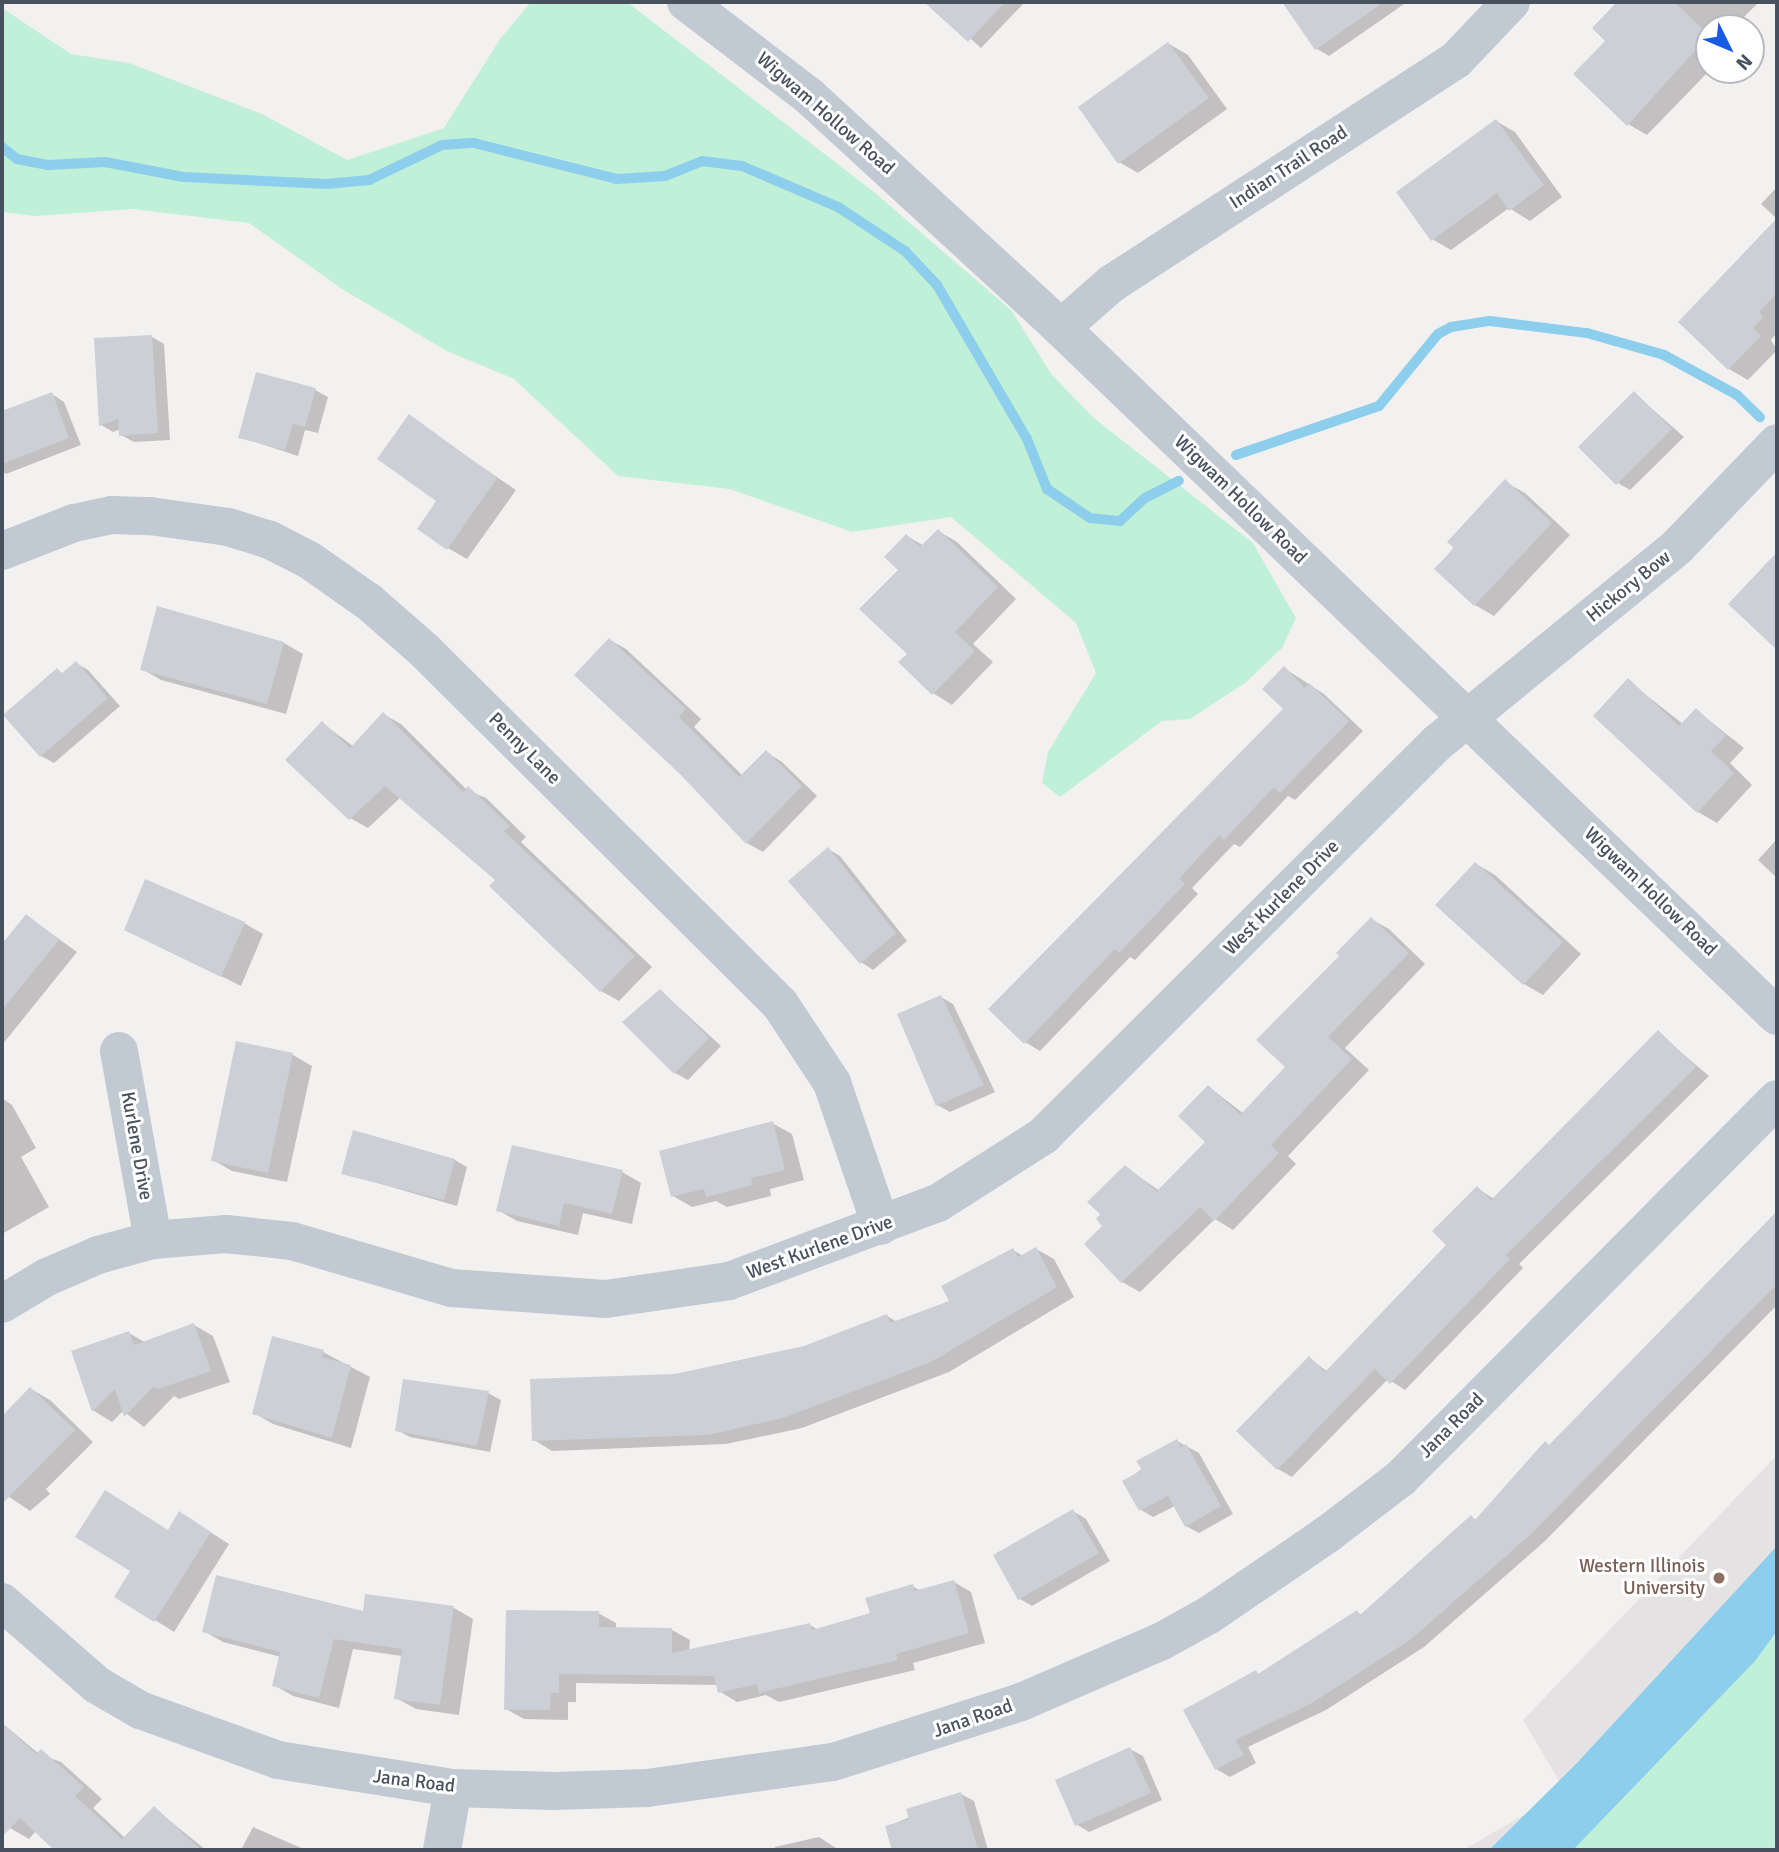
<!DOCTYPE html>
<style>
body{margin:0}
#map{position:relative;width:1779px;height:1852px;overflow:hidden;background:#f3f1f0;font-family:Signika,sans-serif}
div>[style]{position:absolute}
.education>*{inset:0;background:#e4e2e3}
.green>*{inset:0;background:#c0f0d7}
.water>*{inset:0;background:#8dceec}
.shadow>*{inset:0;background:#0003}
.stream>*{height:10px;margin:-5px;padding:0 5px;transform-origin:5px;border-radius:5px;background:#8dceec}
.building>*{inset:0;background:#cccfd6}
.minor>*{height:38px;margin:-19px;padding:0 19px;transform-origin:19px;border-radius:19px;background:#c1c9d2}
.tertiary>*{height:38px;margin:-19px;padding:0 19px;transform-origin:19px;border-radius:19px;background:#c1c9d2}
.dots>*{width:19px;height:19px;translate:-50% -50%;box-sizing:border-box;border:4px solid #fff;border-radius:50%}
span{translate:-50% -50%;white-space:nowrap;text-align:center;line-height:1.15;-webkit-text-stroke:6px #fff;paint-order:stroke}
.street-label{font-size:19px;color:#48515e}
.education-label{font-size:19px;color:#785e54}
.right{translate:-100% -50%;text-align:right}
.frame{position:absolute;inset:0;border:4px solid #48515e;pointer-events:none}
.north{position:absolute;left:1695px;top:14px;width:70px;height:70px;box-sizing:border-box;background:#fff;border:2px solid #b6b9bf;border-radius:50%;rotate:133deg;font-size:19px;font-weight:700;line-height:28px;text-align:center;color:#48515e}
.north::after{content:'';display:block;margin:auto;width:24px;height:32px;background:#195ce4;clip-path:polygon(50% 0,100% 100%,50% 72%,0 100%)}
</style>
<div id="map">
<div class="education">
<div style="clip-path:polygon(1777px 1455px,1777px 1850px,1463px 1850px,1565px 1791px,1523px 1720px)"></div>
</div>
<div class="green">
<div style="clip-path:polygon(531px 2px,627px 2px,874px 192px,1011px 310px,1052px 375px,1095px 419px,1253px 543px,1296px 618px,1282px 648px,1245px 683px,1190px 719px,1162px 721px,1060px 797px,1042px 783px,1048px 752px,1096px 673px,1076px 623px,951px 517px,852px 532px,730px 489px,618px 476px,514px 379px,447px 351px,342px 289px,249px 223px,133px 209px,35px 216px,2px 212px,2px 8px,71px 54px,129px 63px,262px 114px,347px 160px,444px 128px,500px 39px)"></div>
<div style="clip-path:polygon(1777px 1631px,1777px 1844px,1770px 1850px,1573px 1850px,1755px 1661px)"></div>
</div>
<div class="water">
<div style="clip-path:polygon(1777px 1546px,1777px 1631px,1755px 1661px,1573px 1850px,1489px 1850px,1577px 1763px)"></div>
</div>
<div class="shadow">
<div style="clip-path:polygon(930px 2px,1025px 2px,981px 48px)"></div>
<div style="clip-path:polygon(1294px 2px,1407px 2px,1329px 56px,1317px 49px,1287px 6px)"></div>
<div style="clip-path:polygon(1618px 2px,1759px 2px,1733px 28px,1709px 28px,1710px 70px,1647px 135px,1628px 124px,1607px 41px,1594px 28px)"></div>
<div style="clip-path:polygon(1169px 44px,1188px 55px,1227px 109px,1138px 173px,1119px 162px)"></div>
<div style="clip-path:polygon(1496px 121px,1515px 132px,1562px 197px,1530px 221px,1509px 208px,1451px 250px,1432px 239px)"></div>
<div style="clip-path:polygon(1777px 187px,1777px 219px,1761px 204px)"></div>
<div style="clip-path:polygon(1777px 221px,1777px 333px,1771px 340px,1777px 350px,1748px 380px,1729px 369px,1681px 322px)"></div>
<div style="clip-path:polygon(152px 337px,164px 344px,170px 440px,134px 442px,121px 435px,121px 429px,113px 432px,101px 425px)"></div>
<div style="clip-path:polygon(315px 390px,328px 397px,318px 433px,305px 430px,298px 456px,240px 437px)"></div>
<div style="clip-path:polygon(1634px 393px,1684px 437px,1630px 490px,1618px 483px)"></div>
<div style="clip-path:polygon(52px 394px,64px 402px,81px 445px,6px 474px,2px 471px,2px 413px)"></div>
<div style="clip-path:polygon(409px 417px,516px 490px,467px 559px,448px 548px,439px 500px)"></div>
<div style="clip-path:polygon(1505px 482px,1525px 493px,1570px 535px,1494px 616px,1475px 605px,1437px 569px)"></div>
<div style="clip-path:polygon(938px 531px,957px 542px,1016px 599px,973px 644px,993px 662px,952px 705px,933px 693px,909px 654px,907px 536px,924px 546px)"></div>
<div style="clip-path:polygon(610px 640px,626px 649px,701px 719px,694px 727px,743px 776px,766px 752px,782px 762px,817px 796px,763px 852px,747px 843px)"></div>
<div style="clip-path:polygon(284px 643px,303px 654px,286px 714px,161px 680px,142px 669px)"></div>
<div style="clip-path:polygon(76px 663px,88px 670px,120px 706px,54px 763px,41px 756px)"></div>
<div style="clip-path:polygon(1284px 668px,1324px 694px,1363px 731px,1295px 800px,1288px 796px,1240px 847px,1234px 844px,1192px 888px,1198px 894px,1135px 960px,1130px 957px,1040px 1051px,1025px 1042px,1285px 709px)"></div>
<div style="clip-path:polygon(1628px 681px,1683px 724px,1696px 710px,1744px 748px,1730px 763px,1752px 785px,1717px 823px,1698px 812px)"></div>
<div style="clip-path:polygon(383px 714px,401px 724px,467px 790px,486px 798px,526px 837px,521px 842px,652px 967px,619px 1001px,601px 991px,497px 879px,401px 797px,368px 828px,350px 818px,322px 723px,353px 746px)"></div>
<div style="clip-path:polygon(1777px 839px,1777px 878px,1758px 860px)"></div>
<div style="clip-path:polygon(828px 849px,840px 856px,907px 941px,873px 970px,861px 962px)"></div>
<div style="clip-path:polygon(1476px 864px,1495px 875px,1581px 954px,1543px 995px,1524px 984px)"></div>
<div style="clip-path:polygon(27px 916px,77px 952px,2px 1045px,2px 947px)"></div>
<div style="clip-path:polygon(1371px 919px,1389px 929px,1425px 964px,1345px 1048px,1369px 1070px,1288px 1156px,1296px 1164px,1233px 1230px,1215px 1219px,1140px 1292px,1122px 1282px,1105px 1226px,1125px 1167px,1160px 1191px,1207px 1142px,1209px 1087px,1244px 1114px,1287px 1067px,1342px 956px)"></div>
<div style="clip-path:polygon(244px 923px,263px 934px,241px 986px,126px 929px)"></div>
<div style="clip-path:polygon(661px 991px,721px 1046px,688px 1080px,675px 1073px)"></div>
<div style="clip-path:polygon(941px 997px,953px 1004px,995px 1092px,950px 1112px,937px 1105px)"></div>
<div style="clip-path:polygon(1658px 1033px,1709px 1076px,1519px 1264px,1523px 1268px,1405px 1390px,1388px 1379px,1292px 1477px,1278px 1469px,1309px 1358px,1328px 1372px,1448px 1245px,1477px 1188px,1494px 1199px)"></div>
<div style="clip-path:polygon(238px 1043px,293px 1055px,312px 1066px,287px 1182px,232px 1171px,213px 1160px)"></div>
<div style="clip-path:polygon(2px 1098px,12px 1105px,36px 1148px,21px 1157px,49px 1207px,2px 1234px)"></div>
<div style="clip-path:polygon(772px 1123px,792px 1134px,804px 1180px,770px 1189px,771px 1196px,727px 1207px,716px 1201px,692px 1207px,673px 1196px)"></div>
<div style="clip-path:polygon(455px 1160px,467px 1167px,457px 1206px,343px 1173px)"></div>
<div style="clip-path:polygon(622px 1172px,641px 1183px,632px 1224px,583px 1213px,578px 1235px,517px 1221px,498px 1210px)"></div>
<div style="clip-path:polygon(1777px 1213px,1777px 1305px,1545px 1541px,1424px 1647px,1326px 1710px,1248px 1747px,1256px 1763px,1230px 1777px,1216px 1769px,1256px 1672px,1260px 1675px,1357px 1612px,1362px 1615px,1471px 1517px,1477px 1520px)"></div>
<div style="clip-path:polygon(1036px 1249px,1054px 1259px,1074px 1297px,949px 1372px,802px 1428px,726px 1444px,552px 1451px,534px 1440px,676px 1376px,805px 1348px,887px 1316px,897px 1322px,951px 1302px,1013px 1250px,1023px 1256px)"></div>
<div style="clip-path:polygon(194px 1325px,213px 1336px,230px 1382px,179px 1399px,174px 1396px,144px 1427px,123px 1411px,112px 1422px,94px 1411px,73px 1352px,129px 1333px,146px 1343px)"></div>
<div style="clip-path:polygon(323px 1352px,370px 1377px,351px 1448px,273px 1424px,254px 1413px)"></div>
<div style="clip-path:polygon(31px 1389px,50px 1400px,93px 1442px,46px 1489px,50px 1494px,30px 1511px,2px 1492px,2px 1419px)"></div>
<div style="clip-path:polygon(488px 1393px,501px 1400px,490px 1452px,410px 1437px,397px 1430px)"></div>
<div style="clip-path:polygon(1177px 1441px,1199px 1453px,1233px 1514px,1199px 1533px,1186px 1526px,1175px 1506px,1153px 1517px,1141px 1510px,1125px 1482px)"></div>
<div style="clip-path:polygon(1073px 1511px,1086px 1519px,1110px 1561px,1032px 1606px,1020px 1599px)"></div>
<div style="clip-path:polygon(199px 1525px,229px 1544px,174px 1632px,155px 1620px,169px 1531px)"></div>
<div style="clip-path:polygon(954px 1582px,971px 1592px,985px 1643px,913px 1663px,915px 1670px,779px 1702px,766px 1695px,737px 1702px,719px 1691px,718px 1685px,576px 1683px,576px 1702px,568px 1702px,568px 1720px,524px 1719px,506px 1709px,598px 1613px,616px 1623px,616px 1629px,672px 1630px,690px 1640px,689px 1651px,810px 1625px,818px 1630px,872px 1614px,912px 1586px,921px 1591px)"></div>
<div style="clip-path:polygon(454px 1608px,473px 1619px,459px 1715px,416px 1709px,396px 1698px,402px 1656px,353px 1649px,339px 1708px,293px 1696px,274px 1685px,281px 1657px,223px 1642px,204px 1631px)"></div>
<div style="clip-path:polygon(2px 1723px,39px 1754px,61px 1762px,102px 1799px,93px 1808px,125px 1838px,154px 1808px,206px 1850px,68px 1850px,36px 1831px,29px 1839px,10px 1828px,2px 1820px)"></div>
<div style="clip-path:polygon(1130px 1749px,1143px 1756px,1162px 1800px,1089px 1832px,1076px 1824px)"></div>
<div style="clip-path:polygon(961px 1794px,974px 1801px,988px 1850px,894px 1850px,887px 1827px)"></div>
<div style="clip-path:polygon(253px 1827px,306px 1850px,241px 1850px)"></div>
<div style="clip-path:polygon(819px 1837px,839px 1850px,776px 1850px,775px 1847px)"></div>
</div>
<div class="stream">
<div style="left:2px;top:147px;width:19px;rotate:39deg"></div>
<div style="left:17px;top:159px;width:32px;rotate:11deg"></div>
<div style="left:48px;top:165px;width:57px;rotate:-3deg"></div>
<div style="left:105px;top:162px;width:80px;rotate:10.8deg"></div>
<div style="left:184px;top:177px;width:143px;rotate:2.8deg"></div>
<div style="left:327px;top:184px;width:42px;rotate:-5.4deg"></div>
<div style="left:369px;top:180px;width:81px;rotate:-25.6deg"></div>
<div style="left:442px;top:145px;width:32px;rotate:-4deg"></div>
<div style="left:474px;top:143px;width:147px;rotate:14.1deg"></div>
<div style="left:617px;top:179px;width:48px;rotate:-3.6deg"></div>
<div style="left:665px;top:176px;width:40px;rotate:-22deg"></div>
<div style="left:702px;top:161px;width:40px;rotate:7.1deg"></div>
<div style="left:742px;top:166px;width:104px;rotate:23.1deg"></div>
<div style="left:838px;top:207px;width:80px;rotate:33.3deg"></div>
<div style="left:905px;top:251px;width:47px;rotate:46.7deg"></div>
<div style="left:937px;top:285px;width:178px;rotate:59.7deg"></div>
<div style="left:1027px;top:439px;width:54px;rotate:68.2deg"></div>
<div style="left:1047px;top:489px;width:52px;rotate:34deg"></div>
<div style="left:1090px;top:518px;width:30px;rotate:6deg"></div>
<div style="left:1120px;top:521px;width:34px;rotate:-43deg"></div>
<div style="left:1145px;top:498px;width:38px;rotate:-27deg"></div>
<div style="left:1236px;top:455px;width:151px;rotate:-18.9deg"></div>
<div style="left:1379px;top:406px;width:93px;rotate:-50.7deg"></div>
<div style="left:1438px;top:334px;width:15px;rotate:-28deg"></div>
<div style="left:1451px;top:327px;width:39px;rotate:-9deg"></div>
<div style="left:1490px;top:321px;width:98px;rotate:7.1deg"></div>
<div style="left:1587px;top:333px;width:80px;rotate:15.9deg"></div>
<div style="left:1664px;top:355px;width:83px;rotate:28.7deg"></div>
<div style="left:1737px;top:395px;width:32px;rotate:44deg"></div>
</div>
<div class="building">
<div style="clip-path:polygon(924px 2px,1005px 2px,968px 42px)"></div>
<div style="clip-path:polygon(1282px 2px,1384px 2px,1315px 50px)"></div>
<div style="clip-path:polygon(1617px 2px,1674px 2px,1709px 35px,1627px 126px,1573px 74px,1605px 41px,1592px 28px)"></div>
<div style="clip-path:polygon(1168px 42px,1209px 98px,1118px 164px,1078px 107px)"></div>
<div style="clip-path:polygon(1496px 119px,1544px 185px,1509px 211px,1497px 193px,1431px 241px,1396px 192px)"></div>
<div style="clip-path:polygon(1777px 218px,1777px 293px,1759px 312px,1763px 317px,1753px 328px,1761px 336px,1728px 370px,1678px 322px)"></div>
<div style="clip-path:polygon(152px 335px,158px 433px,119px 436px,118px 419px,99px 426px,94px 338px)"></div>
<div style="clip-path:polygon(256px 372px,316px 388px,305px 427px,293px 424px,285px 450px,238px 438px)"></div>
<div style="clip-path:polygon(1634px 391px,1672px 429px,1616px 485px,1578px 447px)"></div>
<div style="clip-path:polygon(52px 392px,69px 438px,2px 464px,2px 411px)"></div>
<div style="clip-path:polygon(409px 414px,497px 478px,447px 550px,417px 529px,436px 501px,377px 459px)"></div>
<div style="clip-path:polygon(1505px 479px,1552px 523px,1474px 606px,1434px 569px,1454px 548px,1447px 542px)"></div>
<div style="clip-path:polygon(938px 529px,998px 587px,955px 632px,975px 651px,932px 695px,898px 662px,907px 654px,859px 609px,898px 570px,884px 557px,906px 534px,920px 547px)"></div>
<div style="clip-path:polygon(1777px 552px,1777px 650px,1728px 604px)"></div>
<div style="clip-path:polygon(157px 606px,284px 642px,267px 704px,140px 670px)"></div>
<div style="clip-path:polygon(609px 638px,686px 709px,679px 717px,739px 777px,766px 750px,802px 786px,746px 844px,680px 774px,574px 675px)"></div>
<div style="clip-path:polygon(76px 661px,108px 698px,40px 757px,3px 715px,57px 668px,62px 673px)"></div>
<div style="clip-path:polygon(1284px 666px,1305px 688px,1309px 683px,1349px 721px,1280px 793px,1274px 787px,1224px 840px,1219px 835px,1179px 879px,1185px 884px,1119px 953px,1115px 949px,1024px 1044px,988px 1009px,1283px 709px,1262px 689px)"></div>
<div style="clip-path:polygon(1628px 678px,1679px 726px,1696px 708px,1726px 736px,1711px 751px,1734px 773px,1697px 813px,1593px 716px)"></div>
<div style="clip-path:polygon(383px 712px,463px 792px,468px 786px,510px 826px,504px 831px,635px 956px,600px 992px,489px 886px,495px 880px,385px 786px,349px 820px,285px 760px,322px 721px,350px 748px)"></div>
<div style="clip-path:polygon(828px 847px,896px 933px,860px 964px,788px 881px)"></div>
<div style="clip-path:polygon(1475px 862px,1563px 942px,1523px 985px,1435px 905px)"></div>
<div style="clip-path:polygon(145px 879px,245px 922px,221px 977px,124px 930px)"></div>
<div style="clip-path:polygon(26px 914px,59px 940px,2px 1010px,2px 944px)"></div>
<div style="clip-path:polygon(1371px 917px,1409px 953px,1328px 1037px,1352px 1059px,1271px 1145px,1279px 1153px,1214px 1221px,1200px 1207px,1121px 1283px,1084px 1244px,1102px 1226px,1096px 1219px,1100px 1214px,1087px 1202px,1125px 1165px,1157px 1191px,1205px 1142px,1178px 1116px,1208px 1085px,1240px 1115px,1285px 1067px,1256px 1040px,1339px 956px,1336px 953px)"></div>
<div style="clip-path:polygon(660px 989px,709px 1038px,674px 1074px,622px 1022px)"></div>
<div style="clip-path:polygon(941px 995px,984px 1085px,936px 1106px,897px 1014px)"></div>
<div style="clip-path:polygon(1658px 1030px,1696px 1067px,1506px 1255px,1510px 1259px,1390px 1384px,1375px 1369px,1277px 1470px,1236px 1431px,1309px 1356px,1325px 1372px,1446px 1245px,1432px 1231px,1477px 1186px,1491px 1200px)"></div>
<div style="clip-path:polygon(236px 1041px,293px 1053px,268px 1173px,211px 1161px)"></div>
<div style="clip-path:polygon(773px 1121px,785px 1170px,751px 1178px,753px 1185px,706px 1197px,704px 1189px,671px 1197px,659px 1151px)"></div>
<div style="clip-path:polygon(353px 1130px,455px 1159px,444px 1200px,341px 1174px)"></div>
<div style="clip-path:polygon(512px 1145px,623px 1170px,612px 1214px,564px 1203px,559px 1226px,496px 1211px)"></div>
<div style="clip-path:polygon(1777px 1211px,1777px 1284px,1531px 1534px,1410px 1640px,1312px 1703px,1235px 1740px,1244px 1755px,1215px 1770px,1183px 1710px,1256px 1670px,1258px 1674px,1357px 1610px,1360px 1615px,1471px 1515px,1475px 1520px,1545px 1441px,1549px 1445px)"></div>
<div style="clip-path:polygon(1036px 1247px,1057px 1287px,931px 1362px,783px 1418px,708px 1435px,532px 1441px,530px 1379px,675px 1374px,804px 1346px,887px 1314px,890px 1323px,949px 1301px,941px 1286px,1013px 1248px,1018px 1257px)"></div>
<div style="clip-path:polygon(194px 1323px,211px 1371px,158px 1389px,154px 1386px,124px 1417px,115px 1389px,92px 1412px,71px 1351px,129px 1331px,134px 1345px)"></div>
<div style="clip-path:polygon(272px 1336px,324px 1350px,322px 1357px,351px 1365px,332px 1438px,252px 1414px)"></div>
<div style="clip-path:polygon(403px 1379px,489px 1391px,477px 1446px,395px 1431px)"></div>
<div style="clip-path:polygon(30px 1387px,75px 1430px,2px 1504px,2px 1416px)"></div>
<div style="clip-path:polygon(1177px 1439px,1181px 1447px,1186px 1444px,1221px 1506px,1185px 1527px,1168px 1496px,1139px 1511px,1122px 1481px,1142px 1470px,1136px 1461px)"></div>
<div style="clip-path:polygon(105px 1490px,168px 1530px,179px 1511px,211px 1532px,154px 1622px,114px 1597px,130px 1571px,75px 1537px)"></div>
<div style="clip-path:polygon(1073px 1509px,1099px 1553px,1018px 1600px,993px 1555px)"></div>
<div style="clip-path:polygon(216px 1575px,363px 1611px,365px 1594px,454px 1606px,440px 1705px,394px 1699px,402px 1649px,334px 1639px,319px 1698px,272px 1686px,280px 1652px,202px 1632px)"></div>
<div style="clip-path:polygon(954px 1580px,969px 1633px,896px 1654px,898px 1660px,759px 1693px,757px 1684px,718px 1693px,714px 1676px,559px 1674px,559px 1693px,551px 1693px,550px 1710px,504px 1710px,506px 1610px,599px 1611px,599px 1627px,672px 1628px,672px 1653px,810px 1623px,812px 1630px,870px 1613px,865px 1598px,913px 1584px,914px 1591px)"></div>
<div style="clip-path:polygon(2px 1723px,36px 1754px,41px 1749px,84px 1787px,75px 1796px,122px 1839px,154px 1806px,201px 1850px,54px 1850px,20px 1818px,2px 1837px)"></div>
<div style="clip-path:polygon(1130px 1747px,1151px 1793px,1075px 1826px,1055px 1780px)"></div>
<div style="clip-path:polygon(961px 1792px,978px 1850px,892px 1850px,885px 1826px,909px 1819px,906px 1809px)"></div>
</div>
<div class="minor">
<div style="left:1061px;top:328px;width:67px;rotate:-41.3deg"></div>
<div style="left:1111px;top:284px;width:411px;rotate:-33deg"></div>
<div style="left:1456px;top:60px;width:80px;rotate:-46.5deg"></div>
<div style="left:2px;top:551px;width:77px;rotate:-21.3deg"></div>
<div style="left:74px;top:523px;width:39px;rotate:-12deg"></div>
<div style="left:112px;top:515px;width:38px;rotate:2deg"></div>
<div style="left:150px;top:516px;width:79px;rotate:8deg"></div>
<div style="left:228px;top:527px;width:44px;rotate:17.2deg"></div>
<div style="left:270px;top:540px;width:44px;rotate:27.1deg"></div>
<div style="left:309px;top:560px;width:73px;rotate:35deg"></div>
<div style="left:369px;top:602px;width:73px;rotate:41.1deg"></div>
<div style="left:424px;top:650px;width:502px;rotate:44.84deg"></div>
<div style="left:780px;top:1004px;width:95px;rotate:56.6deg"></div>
<div style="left:832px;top:1083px;width:151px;rotate:71.1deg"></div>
<div style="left:119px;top:1051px;width:192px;rotate:79.8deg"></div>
<div style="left:2px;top:1304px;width:52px;rotate:-31deg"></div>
<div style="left:47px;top:1277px;width:56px;rotate:-23.3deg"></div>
<div style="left:98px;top:1255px;width:57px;rotate:-15.3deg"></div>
<div style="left:153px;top:1240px;width:73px;rotate:-4.7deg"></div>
<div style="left:226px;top:1234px;width:66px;rotate:6.1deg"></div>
<div style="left:292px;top:1241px;width:167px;rotate:16.4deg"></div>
<div style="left:452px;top:1288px;width:154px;rotate:4.1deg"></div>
<div style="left:606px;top:1299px;width:124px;rotate:-8.3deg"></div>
<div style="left:729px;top:1281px;width:223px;rotate:-20.5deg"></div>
<div style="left:938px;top:1203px;width:125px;rotate:-32.5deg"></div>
<div style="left:1043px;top:1136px;width:556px;rotate:-44.93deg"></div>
<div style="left:1437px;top:743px;width:310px;rotate:-39.2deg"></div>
<div style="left:1677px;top:547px;width:144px;rotate:-46.1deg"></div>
<div style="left:2px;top:1602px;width:126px;rotate:41.1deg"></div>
<div style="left:97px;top:1685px;width:50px;rotate:30.2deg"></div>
<div style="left:140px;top:1710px;width:147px;rotate:19.9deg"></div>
<div style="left:278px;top:1760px;width:177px;rotate:9.1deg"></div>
<div style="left:453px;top:1788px;width:101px;rotate:1.7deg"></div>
<div style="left:554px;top:1791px;width:93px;rotate:-1.8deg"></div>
<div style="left:647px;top:1788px;width:188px;rotate:-8deg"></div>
<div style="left:833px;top:1762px;width:197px;rotate:-17.7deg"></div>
<div style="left:1021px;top:1702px;width:154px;rotate:-23.4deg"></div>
<div style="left:1162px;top:1641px;width:54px;rotate:-29deg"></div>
<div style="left:1209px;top:1615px;width:145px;rotate:-34.3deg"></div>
<div style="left:1329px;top:1533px;width:91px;rotate:-37.4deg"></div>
<div style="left:1401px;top:1478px;width:534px;rotate:-45.23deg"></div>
<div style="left:442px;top:1850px;width:63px;rotate:-79.9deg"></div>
</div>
<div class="tertiary">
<div style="left:686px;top:2px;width:155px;rotate:37.4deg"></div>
<div style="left:809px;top:96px;width:343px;rotate:42.6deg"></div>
<div style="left:1061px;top:328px;width:993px;rotate:43.86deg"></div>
</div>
<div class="dots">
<div style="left:1719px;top:1578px;background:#8d6e63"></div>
</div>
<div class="street-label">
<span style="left:825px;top:114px;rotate:41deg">Wigwam Hollow Road</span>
<span style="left:1289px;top:168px;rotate:-33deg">Indian Trail Road</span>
<span style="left:1240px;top:500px;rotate:44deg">Wigwam Hollow Road</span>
<span style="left:1629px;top:587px;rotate:-39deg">Hickory Bow</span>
<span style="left:524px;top:749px;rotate:45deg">Penny Lane</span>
<span style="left:1650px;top:892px;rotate:44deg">Wigwam Hollow Road</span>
<span style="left:1282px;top:898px;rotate:-45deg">West Kurlene Drive</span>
<span style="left:136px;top:1146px;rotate:80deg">Kurlene Drive</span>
<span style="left:820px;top:1248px;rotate:-20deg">West Kurlene Drive</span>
<span style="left:1452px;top:1426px;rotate:-45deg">Jana Road</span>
<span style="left:973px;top:1719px;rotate:-19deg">Jana Road</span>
<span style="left:414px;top:1782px;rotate:7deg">Jana Road</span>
</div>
<div class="education-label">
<span class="right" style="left:1705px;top:1578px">Western Illinois<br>University</span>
</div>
<div class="frame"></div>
<div class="north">N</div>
</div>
